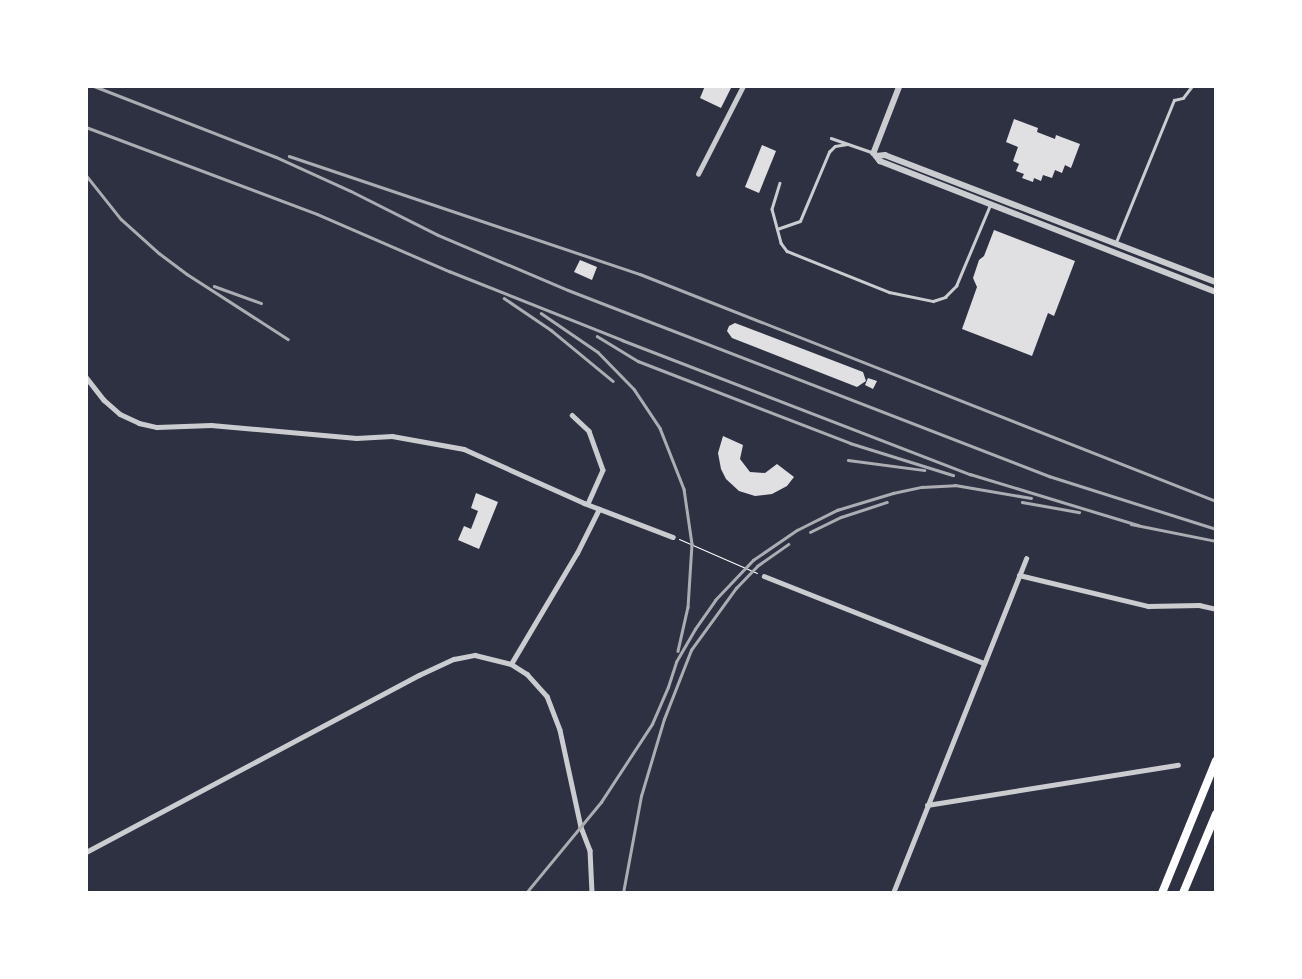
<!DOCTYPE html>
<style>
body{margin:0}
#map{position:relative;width:1302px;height:979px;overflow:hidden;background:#2d3142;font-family:"Open Sans",sans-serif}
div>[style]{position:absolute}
.building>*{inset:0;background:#e0e0e3}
.path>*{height:1px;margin:-0.5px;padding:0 0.5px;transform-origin:0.5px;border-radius:0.5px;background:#fff}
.service>*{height:2.5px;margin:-1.25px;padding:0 1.25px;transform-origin:1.25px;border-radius:1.25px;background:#caccd0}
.minor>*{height:4.5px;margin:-2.25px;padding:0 2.25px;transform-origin:2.25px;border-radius:2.25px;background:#caccd0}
.tertiary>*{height:5.5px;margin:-2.75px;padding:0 2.75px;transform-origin:2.75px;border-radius:2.75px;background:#caccd0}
.trunk>*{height:8px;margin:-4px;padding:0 4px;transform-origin:4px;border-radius:4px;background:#fff}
.rail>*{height:2.5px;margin:-1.25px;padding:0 1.25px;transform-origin:1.25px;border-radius:1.25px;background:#abadb3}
span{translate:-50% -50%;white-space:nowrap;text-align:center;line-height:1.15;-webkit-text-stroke:4.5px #fff;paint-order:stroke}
.frame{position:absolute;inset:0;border:88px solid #fff;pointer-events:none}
</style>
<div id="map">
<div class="building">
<div style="clip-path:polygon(705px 86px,732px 86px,721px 108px,700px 98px)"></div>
<div style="clip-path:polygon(1014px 119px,1038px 128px,1037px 132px,1055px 139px,1056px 135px,1080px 144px,1071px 168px,1065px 165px,1062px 173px,1055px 170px,1052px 178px,1043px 175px,1041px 181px,1034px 178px,1033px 182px,1022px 178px,1024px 174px,1016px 171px,1019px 164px,1013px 161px,1018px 147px,1006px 142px)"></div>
<div style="clip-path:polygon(762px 145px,776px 151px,759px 193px,745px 187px)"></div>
<div style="clip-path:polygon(994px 230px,1075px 261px,1054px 316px,1048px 313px,1032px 356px,962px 329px,977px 287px,973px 278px,979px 260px,984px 256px)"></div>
<div style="clip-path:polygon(580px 260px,597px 267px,592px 280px,574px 272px)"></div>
<div style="clip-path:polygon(735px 323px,863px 372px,866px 381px,857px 387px,732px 338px,727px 331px,729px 326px)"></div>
<div style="clip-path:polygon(868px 378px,877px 381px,873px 389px,865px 385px)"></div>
<div style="clip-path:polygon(723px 436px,743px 445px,740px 459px,750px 472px,765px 473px,777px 464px,794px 477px,787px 486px,772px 494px,755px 496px,739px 491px,726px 479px,721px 469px,718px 453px)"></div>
<div style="clip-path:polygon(476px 493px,498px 502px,479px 549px,458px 540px,464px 526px,471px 529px,478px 511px,471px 508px)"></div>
</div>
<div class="path">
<div style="left:679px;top:539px;width:85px;rotate:23.6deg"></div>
</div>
<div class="service">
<div style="left:831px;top:138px;width:46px;rotate:19.2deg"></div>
<div style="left:780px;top:183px;width:27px;rotate:107deg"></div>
<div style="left:772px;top:209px;width:35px;rotate:75deg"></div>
<div style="left:781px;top:243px;width:10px;rotate:53deg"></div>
<div style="left:787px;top:251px;width:110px;rotate:21.9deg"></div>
<div style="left:889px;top:292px;width:45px;rotate:11.6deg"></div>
<div style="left:933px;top:301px;width:13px;rotate:-18deg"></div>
<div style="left:945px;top:297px;width:16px;rotate:-45deg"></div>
<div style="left:956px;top:286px;width:88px;rotate:-67.2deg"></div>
<div style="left:777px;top:229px;width:24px;rotate:-19deg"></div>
<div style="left:800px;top:221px;width:75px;rotate:-67.2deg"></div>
<div style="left:829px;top:152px;width:8px;rotate:-45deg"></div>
<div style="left:835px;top:146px;width:12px;rotate:-9deg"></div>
<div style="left:1116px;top:242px;width:153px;rotate:-67.8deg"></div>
<div style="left:1174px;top:100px;width:9px;rotate:-13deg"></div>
<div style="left:1183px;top:98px;width:15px;rotate:-53deg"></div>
</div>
<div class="minor">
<div style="left:698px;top:174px;width:99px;rotate:-62.9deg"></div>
<div style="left:86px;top:377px;width:29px;rotate:52deg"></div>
<div style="left:104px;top:400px;width:21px;rotate:41deg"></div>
<div style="left:120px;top:414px;width:21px;rotate:25deg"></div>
<div style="left:139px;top:423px;width:18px;rotate:13deg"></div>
<div style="left:157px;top:427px;width:54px;rotate:-2.1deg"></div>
<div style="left:211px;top:425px;width:146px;rotate:5.1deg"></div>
<div style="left:356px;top:438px;width:36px;rotate:-3deg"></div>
<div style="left:392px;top:436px;width:73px;rotate:10.2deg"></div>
<div style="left:464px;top:449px;width:132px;rotate:24.2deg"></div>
<div style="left:584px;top:503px;width:95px;rotate:20.9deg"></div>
<div style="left:572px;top:415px;width:23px;rotate:43deg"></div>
<div style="left:589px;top:431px;width:41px;rotate:70.3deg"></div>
<div style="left:603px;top:470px;width:37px;rotate:114deg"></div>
<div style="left:1019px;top:575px;width:133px;rotate:13.5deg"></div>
<div style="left:1148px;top:606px;width:51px;rotate:-1.1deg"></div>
<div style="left:1199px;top:605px;width:17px;rotate:13deg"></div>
<div style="left:764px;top:576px;width:237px;rotate:21.6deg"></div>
<div style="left:511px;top:664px;width:129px;rotate:-59.3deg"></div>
<div style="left:577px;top:553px;width:49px;rotate:-63.4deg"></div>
<div style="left:927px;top:805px;width:254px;rotate:-9.1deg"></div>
<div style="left:86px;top:852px;width:377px;rotate:-28deg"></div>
<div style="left:419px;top:675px;width:38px;rotate:-25deg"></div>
<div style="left:454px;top:659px;width:21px;rotate:-11deg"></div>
<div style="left:475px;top:655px;width:37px;rotate:14deg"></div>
<div style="left:511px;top:664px;width:19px;rotate:32deg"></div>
<div style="left:527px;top:674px;width:30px;rotate:48deg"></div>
<div style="left:547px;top:696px;width:36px;rotate:69deg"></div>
<div style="left:560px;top:730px;width:99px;rotate:77.8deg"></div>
<div style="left:581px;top:827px;width:25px;rotate:69deg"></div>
<div style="left:590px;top:850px;width:43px;rotate:87.3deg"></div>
<div style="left:893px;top:893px;width:360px;rotate:-68.3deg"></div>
</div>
<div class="tertiary">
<div style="left:900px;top:86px;width:72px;rotate:111.2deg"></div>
<div style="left:874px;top:153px;width:10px;rotate:53deg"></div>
<div style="left:880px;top:161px;width:361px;rotate:21.3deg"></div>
<div style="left:876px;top:156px;width:9px;rotate:-6deg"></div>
<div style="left:885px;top:155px;width:355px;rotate:21deg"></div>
</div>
<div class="trunk">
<div style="left:1162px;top:893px;width:143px;rotate:-67.8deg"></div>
<div style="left:1183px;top:893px;width:86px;rotate:-67.3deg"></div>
</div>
<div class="rail">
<div style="left:94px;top:86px;width:195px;rotate:21.3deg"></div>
<div style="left:276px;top:157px;width:82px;rotate:24.4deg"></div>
<div style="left:351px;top:191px;width:97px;rotate:26.8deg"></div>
<div style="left:438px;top:235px;width:141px;rotate:22.9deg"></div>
<div style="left:568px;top:290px;width:516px;rotate:21.14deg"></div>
<div style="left:1049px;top:476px;width:175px;rotate:17.6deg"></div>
<div style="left:86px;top:127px;width:247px;rotate:20.6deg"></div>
<div style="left:317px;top:214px;width:144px;rotate:23.4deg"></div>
<div style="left:449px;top:271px;width:186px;rotate:21.7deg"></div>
<div style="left:622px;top:340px;width:373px;rotate:21.1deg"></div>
<div style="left:970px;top:474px;width:176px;rotate:16.9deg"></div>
<div style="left:289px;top:156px;width:370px;rotate:18.6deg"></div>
<div style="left:640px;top:274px;width:619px;rotate:21.51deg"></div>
<div style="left:86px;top:175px;width:56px;rotate:51.5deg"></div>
<div style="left:121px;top:219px;width:51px;rotate:41.8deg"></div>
<div style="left:159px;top:253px;width:35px;rotate:37deg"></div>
<div style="left:187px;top:274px;width:120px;rotate:32.8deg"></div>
<div style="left:214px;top:286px;width:50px;rotate:19.9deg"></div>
<div style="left:504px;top:298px;width:57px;rotate:34.2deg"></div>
<div style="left:551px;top:330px;width:80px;rotate:39.4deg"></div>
<div style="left:541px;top:313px;width:69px;rotate:34.4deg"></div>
<div style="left:598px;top:352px;width:52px;rotate:45.8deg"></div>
<div style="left:634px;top:389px;width:47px;rotate:56.3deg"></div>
<div style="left:660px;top:428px;width:66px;rotate:68.5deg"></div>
<div style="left:684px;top:489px;width:56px;rotate:81.7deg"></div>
<div style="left:692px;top:544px;width:63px;rotate:93.6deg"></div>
<div style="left:688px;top:607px;width:45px;rotate:102.8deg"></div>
<div style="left:597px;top:336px;width:48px;rotate:31.4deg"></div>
<div style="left:638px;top:361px;width:227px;rotate:21.1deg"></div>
<div style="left:850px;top:443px;width:108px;rotate:17.3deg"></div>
<div style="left:848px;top:460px;width:77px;rotate:7.5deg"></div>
<div style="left:1022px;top:502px;width:58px;rotate:10deg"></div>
<div style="left:1131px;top:524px;width:87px;rotate:11.3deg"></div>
<div style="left:810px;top:532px;width:34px;rotate:-26deg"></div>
<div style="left:841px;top:517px;width:48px;rotate:-18.1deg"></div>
<div style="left:526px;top:893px;width:118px;rotate:-50.5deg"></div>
<div style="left:601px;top:802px;width:93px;rotate:-56.8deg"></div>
<div style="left:652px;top:724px;width:40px;rotate:-66.6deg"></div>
<div style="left:668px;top:687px;width:26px;rotate:-72deg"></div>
<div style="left:676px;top:662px;width:38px;rotate:-60deg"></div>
<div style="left:695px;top:629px;width:35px;rotate:-55deg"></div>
<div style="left:715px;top:600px;width:55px;rotate:-46.5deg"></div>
<div style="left:753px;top:560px;width:53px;rotate:-34.3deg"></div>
<div style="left:797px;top:530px;width:45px;rotate:-26.6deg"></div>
<div style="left:837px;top:510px;width:59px;rotate:-16.9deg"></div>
<div style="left:893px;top:493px;width:30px;rotate:-12deg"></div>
<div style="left:922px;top:487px;width:33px;rotate:-3deg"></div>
<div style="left:955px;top:485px;width:77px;rotate:9.7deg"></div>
<div style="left:623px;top:893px;width:99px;rotate:-79.5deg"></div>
<div style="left:641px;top:796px;width:80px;rotate:-73.4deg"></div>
<div style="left:664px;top:719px;width:74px;rotate:-68.6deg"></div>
<div style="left:691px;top:650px;width:77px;rotate:-54deg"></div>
<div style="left:736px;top:588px;width:30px;rotate:-46deg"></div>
<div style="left:757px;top:566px;width:38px;rotate:-35deg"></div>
</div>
<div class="frame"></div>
</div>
